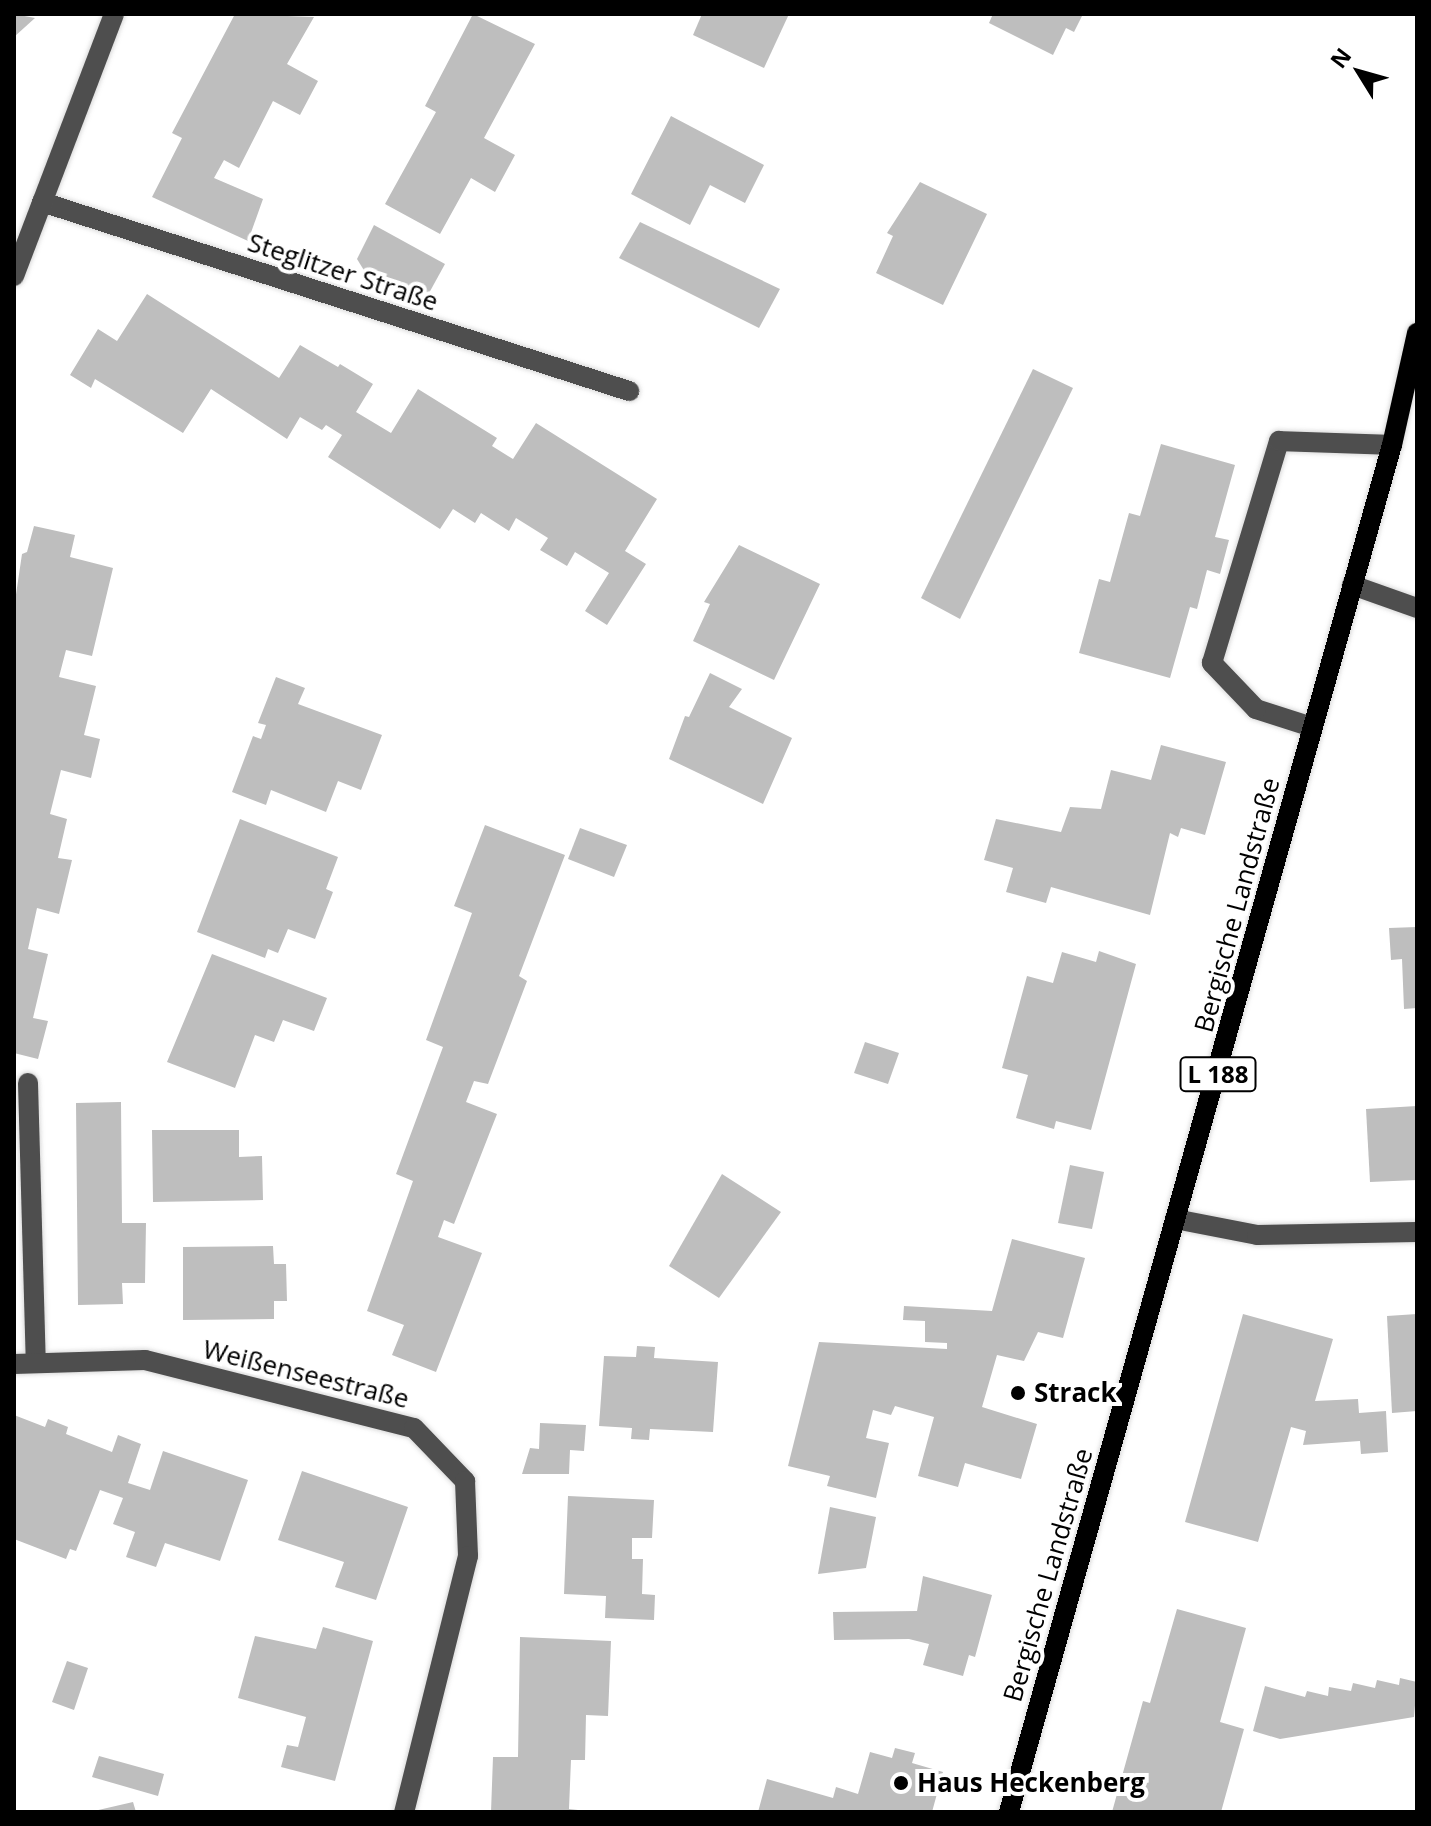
<!DOCTYPE html>
<meta charset="utf-8">
<style>
body{margin:0}
#map{position:relative;width:1431px;height:1826px;overflow:hidden;background:#fff;font-family:"Open Sans",sans-serif}
div>[style]{position:absolute}
.building>*{inset:0;background:#bebebe}
.roads{filter:drop-shadow(0 0 2px #dbdbdb) drop-shadow(0 0 2px #dbdbdb)}
.minor>*{height:20px;margin:-10px;padding:0 10px;transform-origin:10px;border-radius:10px;background:#4e4e4e}
.major>*{height:20px;margin:-10px;padding:0 10px;transform-origin:10px;border-radius:10px;background:#000}
.dots>*{width:22px;height:22px;translate:-50% -50%;box-sizing:border-box;border:4px solid #fff;border-radius:50%}
span{translate:-50% -50%;white-space:nowrap;text-align:center;line-height:1.15;-webkit-text-stroke:8px #fff;paint-order:stroke}
.shield-label span{padding:2px 6px;background:#fff;border:2px solid;border-radius:6px;-webkit-text-stroke-width:0}
.shield-label{font-size:24px;color:#000;font-weight:700}
.street-label{font-size:26px;color:#000}
.poi-label{font-size:26px;color:#000;font-weight:700}
.left{translate:0 -50%;text-align:left}
.frame{position:absolute;inset:0;border:16px solid #000;pointer-events:none}
.north{position:absolute;left:1319px;top:32px;width:80px;height:80px;-webkit-text-stroke:6px #fff;paint-order:stroke;rotate:307deg;font-size:22px;font-weight:700;line-height:32px;text-align:center;color:#000}
.north::after{content:'';display:block;margin:auto;width:28px;height:36px;background:#000;clip-path:polygon(50% 0,100% 100%,50% 72%,0 100%)}
</style>
<div id="map">
<div class="building">
<div style="clip-path:polygon(14px 14px,35px 18px,14px 37px)"></div>
<div style="clip-path:polygon(235px 14px,314px 17px,287px 64px,318px 81px,300px 115px,273px 101px,239px 168px,224px 160px,214px 178px,263px 199px,248px 241px,152px 197px,182px 138px,172px 133px)"></div>
<div style="clip-path:polygon(473px 14px,535px 44px,484px 138px,515px 155px,495px 192px,471px 178px,440px 234px,385px 204px,436px 112px,425px 106px)"></div>
<div style="clip-path:polygon(702px 14px,789px 14px,764px 68px,693px 35px)"></div>
<div style="clip-path:polygon(993px 14px,1083px 14px,1074px 32px,1066px 28px,1053px 55px,989px 23px)"></div>
<div style="clip-path:polygon(671px 116px,764px 165px,745px 203px,710px 185px,690px 225px,631px 194px)"></div>
<div style="clip-path:polygon(920px 182px,987px 214px,943px 305px,876px 273px,893px 236px,887px 233px)"></div>
<div style="clip-path:polygon(640px 222px,780px 289px,759px 328px,619px 258px)"></div>
<div style="clip-path:polygon(374px 225px,445px 264px,423px 304px,365px 272px,357px 259px)"></div>
<div style="clip-path:polygon(147px 294px,279px 378px,300px 345px,338px 367px,340px 364px,373px 384px,356px 412px,391px 433px,418px 389px,497px 438px,492px 446px,513px 459px,536px 423px,657px 499px,625px 551px,646px 564px,607px 625px,585px 611px,609px 573px,575px 552px,567px 566px,540px 550px,548px 538px,516px 518px,509px 531px,481px 513px,475px 523px,453px 509px,440px 529px,328px 457px,342px 435px,326px 425px,322px 430px,300px 417px,287px 439px,211px 389px,183px 433px,95px 379px,91px 388px,70px 375px,98px 329px,117px 341px)"></div>
<div style="clip-path:polygon(1033px 369px,1073px 388px,960px 619px,921px 598px)"></div>
<div style="clip-path:polygon(1161px 444px,1235px 465px,1215px 537px,1229px 540px,1220px 574px,1207px 570px,1197px 609px,1190px 607px,1170px 678px,1079px 653px,1099px 579px,1110px 582px,1129px 513px,1140px 516px)"></div>
<div style="clip-path:polygon(34px 526px,75px 535px,70px 557px,113px 568px,92px 656px,66px 650px,59px 677px,96px 686px,84px 735px,100px 739px,91px 778px,61px 770px,50px 814px,67px 819px,58px 858px,72px 860px,59px 914px,37px 908px,28px 949px,48px 954px,33px 1018px,48px 1021px,38px 1059px,14px 1053px,14px 608px,22px 554px,27px 552px)"></div>
<div style="clip-path:polygon(739px 545px,820px 584px,774px 680px,693px 641px,710px 604px,704px 602px)"></div>
<div style="clip-path:polygon(710px 673px,742px 689px,729px 707px,792px 738px,763px 804px,669px 759px,685px 716px,689px 717px)"></div>
<div style="clip-path:polygon(276px 677px,305px 688px,298px 704px,382px 735px,361px 790px,338px 781px,326px 812px,271px 790px,266px 805px,232px 792px,253px 736px,261px 739px,266px 725px,258px 723px)"></div>
<div style="clip-path:polygon(1161px 745px,1226px 762px,1205px 835px,1181px 828px,1178px 837px,1170px 833px,1150px 915px,1051px 887px,1046px 903px,1006px 892px,1013px 868px,984px 860px,996px 819px,1061px 832px,1070px 807px,1101px 809px,1111px 770px,1151px 780px)"></div>
<div style="clip-path:polygon(240px 819px,338px 857px,326px 889px,333px 892px,315px 939px,288px 929px,278px 953px,268px 949px,265px 958px,197px 932px)"></div>
<div style="clip-path:polygon(485px 825px,565px 855px,519px 976px,527px 981px,488px 1084px,474px 1081px,466px 1102px,497px 1114px,454px 1224px,444px 1220px,438px 1237px,482px 1253px,436px 1372px,392px 1355px,404px 1325px,367px 1311px,413px 1181px,396px 1174px,443px 1047px,426px 1040px,472px 913px,454px 906px)"></div>
<div style="clip-path:polygon(580px 828px,627px 845px,614px 877px,568px 859px)"></div>
<div style="clip-path:polygon(1417px 927px,1417px 1008px,1404px 1009px,1402px 959px,1391px 960px,1389px 928px)"></div>
<div style="clip-path:polygon(1099px 951px,1136px 964px,1091px 1130px,1056px 1121px,1054px 1129px,1016px 1118px,1028px 1075px,1002px 1068px,1027px 976px,1053px 983px,1062px 952px,1096px 962px)"></div>
<div style="clip-path:polygon(212px 954px,327px 998px,314px 1031px,283px 1020px,274px 1042px,255px 1035px,235px 1088px,167px 1062px)"></div>
<div style="clip-path:polygon(865px 1042px,899px 1053px,888px 1084px,854px 1073px)"></div>
<div style="clip-path:polygon(121px 1102px,122px 1223px,146px 1223px,145px 1283px,122px 1283px,123px 1304px,78px 1305px,76px 1103px)"></div>
<div style="clip-path:polygon(1417px 1106px,1417px 1180px,1370px 1182px,1366px 1109px)"></div>
<div style="clip-path:polygon(152px 1130px,239px 1130px,239px 1157px,262px 1156px,263px 1200px,153px 1202px)"></div>
<div style="clip-path:polygon(1070px 1165px,1104px 1172px,1092px 1229px,1058px 1223px)"></div>
<div style="clip-path:polygon(722px 1174px,781px 1212px,719px 1298px,669px 1266px)"></div>
<div style="clip-path:polygon(1012px 1239px,1085px 1258px,1063px 1338px,1038px 1332px,1024px 1361px,997px 1355px,982px 1407px,1037px 1424px,1021px 1479px,965px 1463px,958px 1487px,918px 1476px,934px 1417px,895px 1406px,891px 1415px,873px 1410px,866px 1438px,889px 1443px,876px 1498px,827px 1486px,830px 1476px,788px 1466px,819px 1342px,947px 1349px,947px 1343px,925px 1342px,925px 1321px,903px 1320px,904px 1306px,992px 1311px)"></div>
<div style="clip-path:polygon(273px 1246px,274px 1264px,286px 1264px,287px 1301px,274px 1301px,274px 1319px,183px 1320px,183px 1247px)"></div>
<div style="clip-path:polygon(1243px 1314px,1333px 1339px,1315px 1401px,1358px 1399px,1359px 1413px,1386px 1411px,1388px 1452px,1361px 1454px,1360px 1441px,1303px 1445px,1306px 1431px,1291px 1427px,1258px 1542px,1185px 1522px)"></div>
<div style="clip-path:polygon(1417px 1314px,1417px 1411px,1392px 1413px,1387px 1316px)"></div>
<div style="clip-path:polygon(637px 1346px,655px 1347px,654px 1358px,718px 1362px,713px 1432px,650px 1429px,649px 1440px,631px 1439px,632px 1428px,599px 1426px,604px 1356px,636px 1357px)"></div>
<div style="clip-path:polygon(14px 1415px,45px 1427px,48px 1419px,68px 1427px,66px 1434px,112px 1452px,118px 1435px,141px 1444px,128px 1483px,150px 1490px,163px 1451px,248px 1480px,220px 1561px,165px 1543px,156px 1567px,126px 1557px,135px 1532px,113px 1524px,123px 1498px,100px 1490px,76px 1551px,70px 1549px,66px 1559px,14px 1539px)"></div>
<div style="clip-path:polygon(540px 1423px,586px 1425px,584px 1451px,570px 1450px,569px 1474px,522px 1474px,530px 1448px,539px 1449px)"></div>
<div style="clip-path:polygon(302px 1471px,408px 1507px,376px 1600px,335px 1587px,344px 1562px,278px 1540px)"></div>
<div style="clip-path:polygon(568px 1496px,654px 1500px,652px 1538px,632px 1538px,632px 1559px,643px 1559px,642px 1594px,655px 1595px,654px 1620px,605px 1618px,606px 1596px,564px 1594px)"></div>
<div style="clip-path:polygon(830px 1507px,876px 1517px,866px 1568px,818px 1574px)"></div>
<div style="clip-path:polygon(923px 1576px,992px 1595px,975px 1657px,969px 1655px,963px 1676px,923px 1665px,929px 1644px,909px 1639px,834px 1640px,833px 1612px,917px 1611px)"></div>
<div style="clip-path:polygon(1177px 1609px,1246px 1628px,1220px 1722px,1244px 1729px,1221px 1812px,1112px 1812px,1143px 1701px,1150px 1703px)"></div>
<div style="clip-path:polygon(323px 1627px,373px 1641px,335px 1781px,281px 1767px,287px 1745px,298px 1747px,306px 1717px,238px 1698px,255px 1636px,316px 1649px)"></div>
<div style="clip-path:polygon(520px 1637px,611px 1641px,608px 1716px,586px 1715px,585px 1760px,571px 1760px,569px 1809px,596px 1812px,491px 1812px,493px 1757px,518px 1757px)"></div>
<div style="clip-path:polygon(67px 1661px,88px 1668px,74px 1710px,52px 1702px)"></div>
<div style="clip-path:polygon(1400px 1678px,1417px 1682px,1414px 1717px,1280px 1739px,1253px 1731px,1265px 1686px,1305px 1697px,1307px 1691px,1328px 1696px,1329px 1687px,1351px 1691px,1353px 1683px,1375px 1688px,1377px 1680px,1399px 1685px)"></div>
<div style="clip-path:polygon(895px 1748px,915px 1753px,912px 1763px,943px 1772px,932px 1812px,758px 1812px,767px 1779px,833px 1798px,836px 1787px,858px 1794px,870px 1752px,892px 1758px)"></div>
<div style="clip-path:polygon(99px 1756px,164px 1774px,158px 1796px,92px 1777px)"></div>
<div style="clip-path:polygon(133px 1802px,136px 1812px,94px 1812px,94px 1811px)"></div>
</div>
<div class="roads">
<div class="minor">
<div style="left:42px;top:202px;width:617px;rotate:17.85deg"></div>
<div style="left:14px;top:276px;width:280px;rotate:-69.1deg"></div>
<div style="left:1352px;top:585px;width:69px;rotate:19.5deg"></div>
<div style="left:1312px;top:727px;width:59px;rotate:-162.2deg"></div>
<div style="left:1256px;top:709px;width:64px;rotate:-133.7deg"></div>
<div style="left:1212px;top:663px;width:232px;rotate:-73.2deg"></div>
<div style="left:1279px;top:441px;width:113px;rotate:2deg"></div>
<div style="left:28px;top:1083px;width:279px;rotate:88.4deg"></div>
<div style="left:1175px;top:1219px;width:84px;rotate:11deg"></div>
<div style="left:1257px;top:1235px;width:160px;rotate:-1.1deg"></div>
<div style="left:14px;top:1364px;width:131px;rotate:-1.7deg"></div>
<div style="left:145px;top:1360px;width:277px;rotate:14.2deg"></div>
<div style="left:414px;top:1428px;width:74px;rotate:46.1deg"></div>
<div style="left:465px;top:1481px;width:75px;rotate:87.7deg"></div>
<div style="left:468px;top:1556px;width:264px;rotate:104deg"></div>
</div>
<div class="major">
<div style="left:1009px;top:1812px;width:1420px;rotate:-74.35deg"></div>
<div style="left:1392px;top:445px;width:115px;rotate:-77.4deg"></div>
</div>
</div>
<div class="dots">
<div style="left:1018px;top:1393px;background:#000"></div>
<div style="left:901px;top:1783px;background:#000"></div>
</div>
<div class="shield-label">
<span style="left:1218px;top:1074px">L 188</span>
</div>
<div class="street-label">
<span style="left:343px;top:272px;rotate:18deg">Steglitzer Straße</span>
<span style="left:1237px;top:905px;rotate:-75deg">Bergische Landstraße</span>
<span style="left:306px;top:1374px;rotate:14deg">Weißenseestraße</span>
<span style="left:1048px;top:1575px;rotate:-74deg">Bergische Landstraße</span>
</div>
<div class="poi-label">
<span class="left" style="left:1034px;top:1393px">Strack</span>
<span class="left" style="left:917px;top:1783px">Haus Heckenberg</span>
</div>
<div class="frame"></div>
<div class="north">N</div>
</div>
